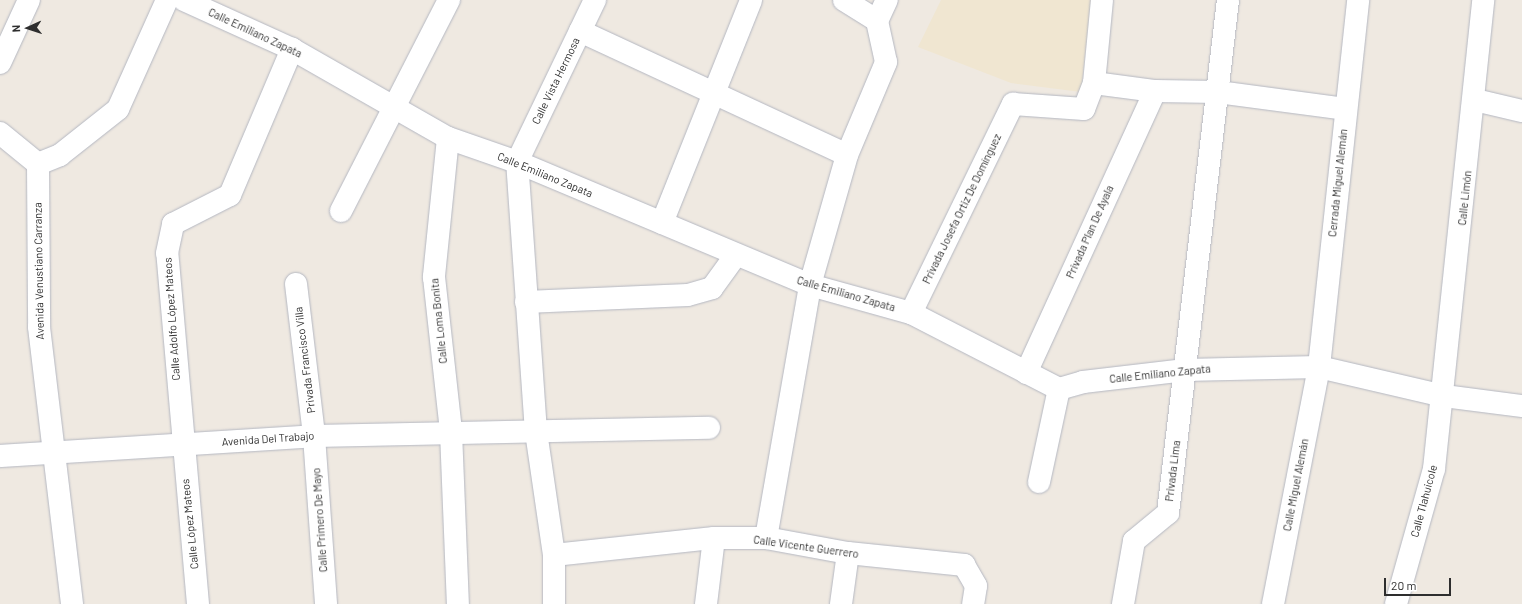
<!DOCTYPE html>
<meta charset="utf-8">
<style>
body{margin:0}
#map{position:relative;width:1522px;height:604px;overflow:hidden;background:#efe9e1;font-family:Barlow,sans-serif}
div>[style]{position:absolute}
.education>*{inset:0;background:#f0e6d1}
.roads{filter:drop-shadow(0 0 1px #b4b7c1) drop-shadow(0 0 1px #b4b7c1)}
.minor>*{height:22px;margin:-11px;padding:0 11px;transform-origin:11px;border-radius:11px;background:#fff}
span{translate:-50% -50%;white-space:nowrap;text-align:center;line-height:1.15;-webkit-text-stroke:4px #fff;paint-order:stroke}
.street-label{font-size:11px;color:#2e2e2e}
.north{position:absolute;left:8px;top:8px;width:40px;height:40px;-webkit-text-stroke:3px #fff;paint-order:stroke;rotate:267deg;font-size:11px;font-weight:700;line-height:16px;text-align:center;color:#2e2e2e}
.north::after{content:'';display:block;margin:auto;width:14px;height:18px;background:#2e2e2e;clip-path:polygon(50% 0,100% 100%,50% 72%,0 100%)}
.scale{position:absolute;left:1384px;top:578px;width:67px;height:18px;box-sizing:border-box;border:2px solid #2e2e2e;border-top:0;padding-left:5px;font-size:12px;line-height:14px;white-space:nowrap;color:#2e2e2e;-webkit-text-stroke:3px #fff;paint-order:stroke}
</style>
<div id="map">
<div class="education">
<div style="clip-path:polygon(941px 0,1091px 0,1081px 92px,1011px 83px,918px 47px)"></div>
</div>
<div class="roads">
<div class="minor">
<div style="left:184px;top:0;width:119px;rotate:24.4deg"></div>
<div style="left:292px;top:49px;width:180px;rotate:29.7deg"></div>
<div style="left:448px;top:138px;width:73px;rotate:19.2deg"></div>
<div style="left:517px;top:162px;width:318px;rotate:22.8deg"></div>
<div style="left:810px;top:285px;width:105px;rotate:15.5deg"></div>
<div style="left:911px;top:313px;width:166px;rotate:27.2deg"></div>
<div style="left:1059px;top:389px;width:25px;rotate:-16deg"></div>
<div style="left:1083px;top:382px;width:103px;rotate:-6.7deg"></div>
<div style="left:1185px;top:370px;width:134px;rotate:-1.3deg"></div>
<div style="left:1319px;top:367px;width:128px;rotate:13.1deg"></div>
<div style="left:1444px;top:396px;width:79px;rotate:7.3deg"></div>
<div style="left:844px;top:0;width:39px;rotate:32deg"></div>
<div style="left:580px;top:31px;width:294px;rotate:24.9deg"></div>
<div style="left:0;top:63px;width:69px;rotate:-65.3deg"></div>
<div style="left:1094px;top:83px;width:62px;rotate:7.5deg"></div>
<div style="left:1155px;top:91px;width:63px;rotate:0.9deg"></div>
<div style="left:1218px;top:92px;width:128px;rotate:7.6deg"></div>
<div style="left:1475px;top:100px;width:48px;rotate:13.2deg"></div>
<div style="left:0;top:133px;width:49px;rotate:39.2deg"></div>
<div style="left:38px;top:164px;width:163px;rotate:89.6deg"></div>
<div style="left:39px;top:327px;width:279px;rotate:83.2deg"></div>
<div style="left:448px;top:138px;width:140px;rotate:95.8deg"></div>
<div style="left:434px;top:277px;width:156px;rotate:83.7deg"></div>
<div style="left:451px;top:432px;width:172px;rotate:87.7deg"></div>
<div style="left:38px;top:164px;width:24px;rotate:-22deg"></div>
<div style="left:60px;top:155px;width:74px;rotate:-38.4deg"></div>
<div style="left:118px;top:109px;width:120px;rotate:-65.8deg"></div>
<div style="left:341px;top:211px;width:237px;rotate:-62.9deg"></div>
<div style="left:662px;top:223px;width:240px;rotate:-68.2deg"></div>
<div style="left:296px;top:284px;width:153px;rotate:83.2deg"></div>
<div style="left:314px;top:436px;width:168px;rotate:85.9deg"></div>
<div style="left:526px;top:302px;width:162px;rotate:-2.5deg"></div>
<div style="left:688px;top:295px;width:25px;rotate:-16deg"></div>
<div style="left:712px;top:288px;width:41px;rotate:-54deg"></div>
<div style="left:911px;top:313px;width:233px;rotate:-64deg"></div>
<div style="left:1013px;top:104px;width:71px;rotate:4deg"></div>
<div style="left:1084px;top:109px;width:28px;rotate:-69deg"></div>
<div style="left:1094px;top:83px;width:83px;rotate:-84.5deg"></div>
<div style="left:1026px;top:373px;width:310px;rotate:-65.4deg"></div>
<div style="left:0;top:456px;width:315px;rotate:-3.6deg"></div>
<div style="left:314px;top:436px;width:395px;rotate:-1.2deg"></div>
<div style="left:1039px;top:482px;width:95px;rotate:-77.9deg"></div>
<div style="left:766px;top:538px;width:257px;rotate:-80.1deg"></div>
<div style="left:810px;top:285px;width:135px;rotate:-74.1deg"></div>
<div style="left:847px;top:155px;width:101px;rotate:-67.2deg"></div>
<div style="left:886px;top:62px;width:42px;rotate:-102.4deg"></div>
<div style="left:877px;top:21px;width:23px;rotate:-65deg"></div>
<div style="left:554px;top:555px;width:161px;rotate:-6.1deg"></div>
<div style="left:714px;top:538px;width:52px"></div>
<div style="left:766px;top:538px;width:83px;rotate:10.4deg"></div>
<div style="left:848px;top:553px;width:117px;rotate:5.9deg"></div>
<div style="left:964px;top:565px;width:24px;rotate:60deg"></div>
<div style="left:976px;top:586px;width:18px;rotate:99deg"></div>
<div style="left:198px;top:604px;width:352px;rotate:-95deg"></div>
<div style="left:167px;top:253px;width:30px;rotate:-78deg"></div>
<div style="left:173px;top:224px;width:64px;rotate:-27deg"></div>
<div style="left:230px;top:195px;width:159px;rotate:-67deg"></div>
<div style="left:554px;top:604px;width:49px;rotate:-90deg"></div>
<div style="left:554px;top:555px;width:124px;rotate:-98.3deg"></div>
<div style="left:536px;top:432px;width:271px;rotate:-94deg"></div>
<div style="left:517px;top:162px;width:180px;rotate:-64.3deg"></div>
<div style="left:706px;top:604px;width:66px;rotate:-83.1deg"></div>
<div style="left:841px;top:604px;width:51px;rotate:-82.2deg"></div>
<div style="left:1123px;top:604px;width:64px;rotate:-80.1deg"></div>
<div style="left:1134px;top:541px;width:44px;rotate:-39.5deg"></div>
<div style="left:1168px;top:513px;width:516px;rotate:-83.33deg"></div>
<div style="left:1273px;top:604px;width:241px;rotate:-79deg"></div>
<div style="left:1319px;top:367px;width:369px;rotate:-83.9deg"></div>
<div style="left:1396px;top:604px;width:140px;rotate:-74.3deg"></div>
<div style="left:1434px;top:469px;width:472px;rotate:-84deg"></div>
</div>
</div>
<div class="street-label">
<span style="left:255px;top:33px;rotate:25deg">Calle Emiliano Zapata</span>
<span style="left:556px;top:81px;rotate:-64deg">Calle Vista Hermosa</span>
<span style="left:545px;top:175px;rotate:22deg">Calle Emiliano Zapata</span>
<span style="left:1338px;top:183px;rotate:-84deg">Cerrada Miguel Alemán</span>
<span style="left:1465px;top:198px;rotate:-84deg">Calle Limón</span>
<span style="left:962px;top:209px;rotate:-64deg">Privada Josefa Ortiz De Domínguez</span>
<span style="left:1090px;top:232px;rotate:-66deg">Privada Plan De Ayala</span>
<span style="left:39px;top:271px;rotate:-91deg">Avenida Venustiano Carranza</span>
<span style="left:846px;top:294px;rotate:16deg">Calle Emiliano Zapata</span>
<span style="left:172px;top:319px;rotate:-94deg">Calle Adolfo López Mateos</span>
<span style="left:439px;top:321px;rotate:-96deg">Calle Loma Bonita</span>
<span style="left:305px;top:360px;rotate:-97deg">Privada Francisco Villa</span>
<span style="left:1160px;top:374px;rotate:-6deg">Calle Emiliano Zapata</span>
<span style="left:268px;top:439px;rotate:-4deg">Avenida Del Trabajo</span>
<span style="left:1173px;top:471px;rotate:-83deg">Privada Lima</span>
<span style="left:1296px;top:485px;rotate:-79deg">Calle Miguel Alemán</span>
<span style="left:1424px;top:501px;rotate:-75deg">Calle Tlahuicole</span>
<span style="left:320px;top:520px;rotate:-94deg">Calle Primero De Mayo</span>
<span style="left:190px;top:524px;rotate:-96deg">Calle López Mateos</span>
<span style="left:806px;top:547px;rotate:8deg">Calle Vicente Guerrero</span>
</div>
<div class="north">N</div>
<div class="scale">20 m</div>
</div>
